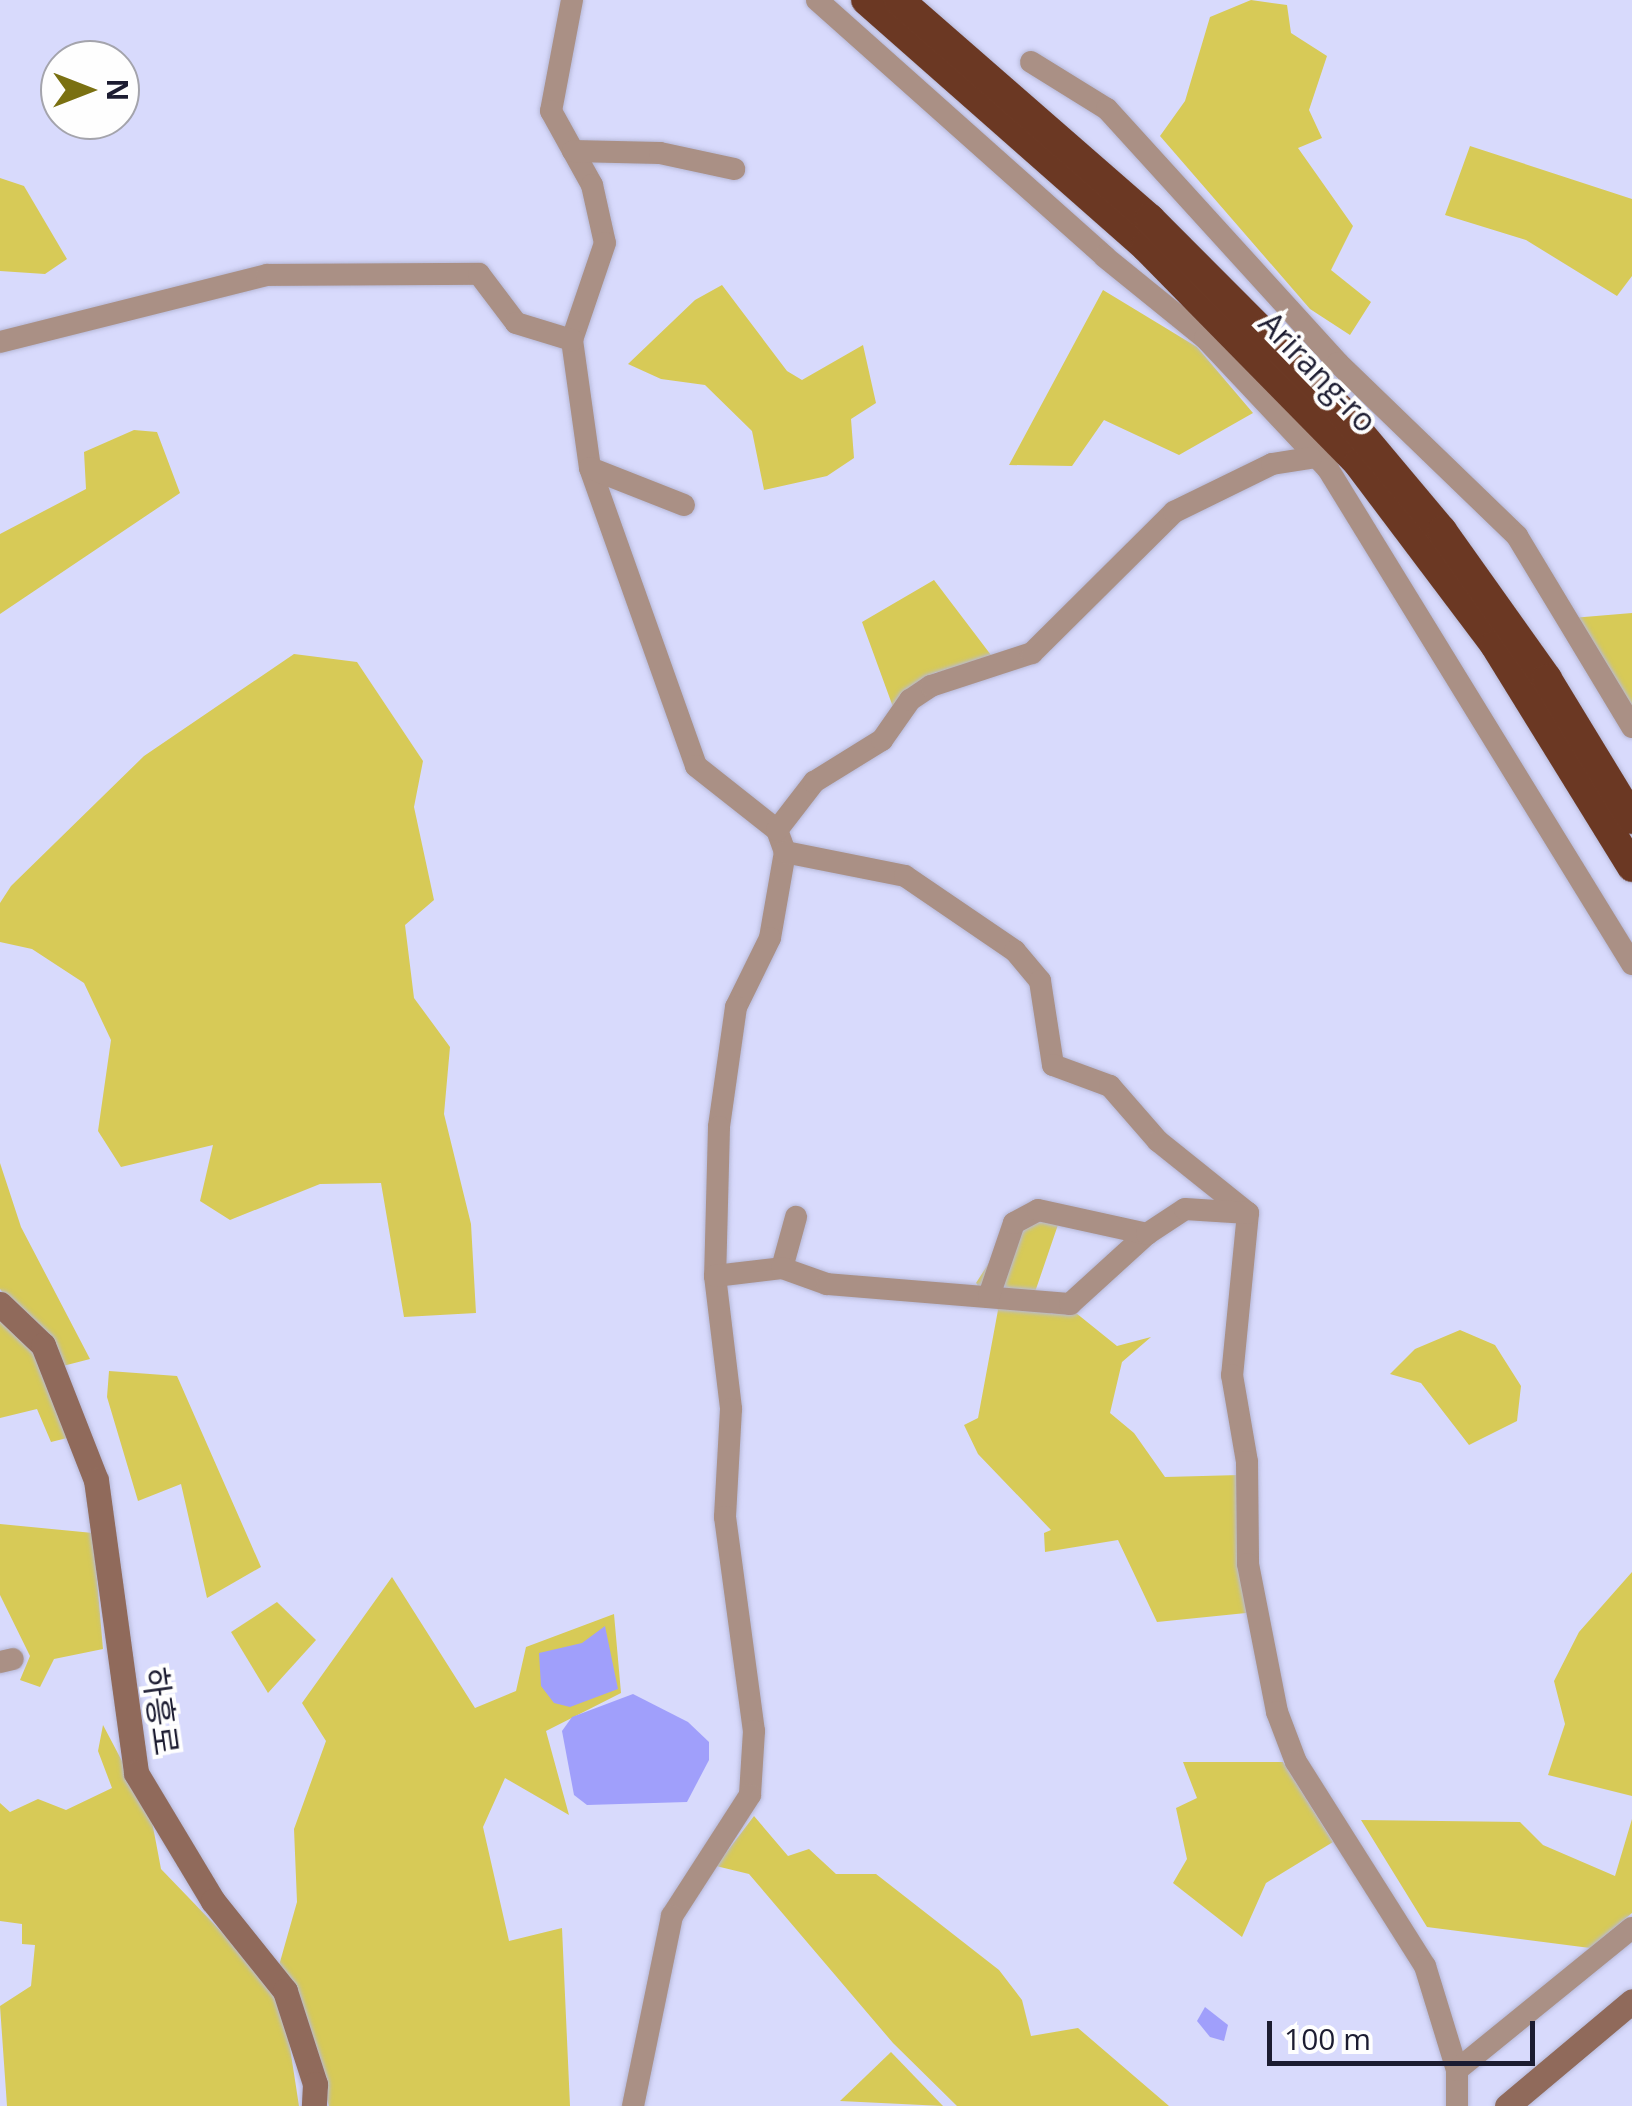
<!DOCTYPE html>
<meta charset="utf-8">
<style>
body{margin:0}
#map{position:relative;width:1632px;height:2106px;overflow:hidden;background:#d8dafc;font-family:"Open Sans","Noto Sans KR",sans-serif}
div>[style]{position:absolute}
.green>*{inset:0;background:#d7ca57}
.water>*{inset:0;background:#a09ffb}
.roads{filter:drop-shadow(0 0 2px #b6b8d7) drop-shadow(0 0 2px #b6b8d7)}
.street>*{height:22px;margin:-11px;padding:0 11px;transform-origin:11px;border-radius:11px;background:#aa9085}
.secondary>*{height:25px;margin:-12.5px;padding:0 12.5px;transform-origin:12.5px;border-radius:12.5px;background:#906a5b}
.highway>*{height:30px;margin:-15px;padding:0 15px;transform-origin:15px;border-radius:15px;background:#6b3823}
span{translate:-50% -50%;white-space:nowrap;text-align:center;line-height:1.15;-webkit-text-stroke:8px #fefefe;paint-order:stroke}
.street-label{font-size:32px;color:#1c1c31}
.north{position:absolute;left:40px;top:40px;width:100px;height:100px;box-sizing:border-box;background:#fefefe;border:2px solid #a4a4ac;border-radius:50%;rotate:90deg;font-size:28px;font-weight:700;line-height:40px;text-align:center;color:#1c1c31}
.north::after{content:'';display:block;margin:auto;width:35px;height:45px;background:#7a7011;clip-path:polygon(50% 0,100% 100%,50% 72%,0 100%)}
.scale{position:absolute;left:1267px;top:2021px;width:268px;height:45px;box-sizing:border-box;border:5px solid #1c1c31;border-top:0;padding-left:12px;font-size:30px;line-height:35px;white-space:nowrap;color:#1c1c31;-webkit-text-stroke:8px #fefefe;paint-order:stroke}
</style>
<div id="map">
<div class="green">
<div style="clip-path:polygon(1251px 0,1287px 5px,1291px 33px,1327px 56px,1309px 110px,1322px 138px,1298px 148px,1353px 226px,1331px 270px,1371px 302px,1350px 335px,1310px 309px,1160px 136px,1185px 101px,1210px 17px)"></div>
<div style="clip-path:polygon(1470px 146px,1632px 199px,1632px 276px,1617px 296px,1526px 240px,1445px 215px)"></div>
<div style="clip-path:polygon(0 178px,24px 186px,67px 259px,45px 274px,0 271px)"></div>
<div style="clip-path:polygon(722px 285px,787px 371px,802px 380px,863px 345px,876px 403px,851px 419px,854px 458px,827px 476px,764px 490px,752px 431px,705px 385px,661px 379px,628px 364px,695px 300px)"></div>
<div style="clip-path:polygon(1103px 290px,1197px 347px,1253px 413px,1179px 455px,1104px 420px,1072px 466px,1009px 465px)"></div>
<div style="clip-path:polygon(134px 430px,157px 432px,180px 493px,0 614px,0 534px,86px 489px,84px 452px)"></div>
<div style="clip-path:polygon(934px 580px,994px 659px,934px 673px,893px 707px,862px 622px)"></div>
<div style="clip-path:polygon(1632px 613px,1632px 720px,1572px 618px)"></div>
<div style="clip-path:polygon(294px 654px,357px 662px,423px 761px,414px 807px,434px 900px,405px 925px,414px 998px,450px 1047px,444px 1114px,471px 1224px,476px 1313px,404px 1317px,381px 1183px,320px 1184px,230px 1220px,200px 1201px,213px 1145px,121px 1167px,98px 1131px,111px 1040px,84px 983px,32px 949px,0 942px,0 903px,11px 886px,144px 756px)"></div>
<div style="clip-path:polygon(0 1163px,21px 1227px,90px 1359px,59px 1367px,0 1289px)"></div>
<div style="clip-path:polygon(1027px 1204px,1061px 1216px,1035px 1292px,1051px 1314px,1076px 1313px,1117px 1346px,1151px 1337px,1122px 1362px,1110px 1413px,1134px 1433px,1165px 1477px,1240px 1475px,1246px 1613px,1157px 1622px,1118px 1540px,1045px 1552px,1044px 1533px,1051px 1530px,978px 1454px,964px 1425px,978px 1418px,998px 1310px,976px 1283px)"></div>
<div style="clip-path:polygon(0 1316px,40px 1353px,71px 1437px,51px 1442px,37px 1409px,0 1418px)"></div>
<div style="clip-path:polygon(1460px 1330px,1495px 1345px,1521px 1386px,1517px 1421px,1469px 1445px,1421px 1383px,1390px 1374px,1415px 1349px)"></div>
<div style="clip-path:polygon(109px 1371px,177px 1376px,261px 1567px,207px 1598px,181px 1484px,138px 1501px,107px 1397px)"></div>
<div style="clip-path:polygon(0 1524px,93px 1533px,103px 1649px,54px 1659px,40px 1687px,20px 1680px,30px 1656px,0 1595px)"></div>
<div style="clip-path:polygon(1632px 1572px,1632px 1796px,1548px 1775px,1565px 1724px,1554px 1681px,1579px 1632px)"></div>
<div style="clip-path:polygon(392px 1577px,475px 1708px,516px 1691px,526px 1647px,614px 1614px,621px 1693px,546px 1731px,569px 1815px,505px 1778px,483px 1827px,509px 1941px,562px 1928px,570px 2106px,329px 2106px,296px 1997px,278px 1969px,297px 1902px,294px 1829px,326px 1741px,302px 1703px)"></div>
<div style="clip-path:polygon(277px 1602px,316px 1640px,268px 1693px,231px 1632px)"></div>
<div style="clip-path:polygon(103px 1725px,151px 1816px,161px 1869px,272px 1984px,285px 2015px,299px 2106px,7px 2106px,0 2006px,31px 1986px,35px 1945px,22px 1944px,22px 1924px,0 1921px,0 1803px,10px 1812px,38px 1799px,66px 1810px,112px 1788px,98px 1751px)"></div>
<div style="clip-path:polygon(1183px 1762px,1283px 1762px,1333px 1842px,1266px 1883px,1242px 1937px,1173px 1883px,1187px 1859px,1176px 1808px,1197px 1798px)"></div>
<div style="clip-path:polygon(754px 1816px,788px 1856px,809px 1849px,836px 1874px,876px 1874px,999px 1970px,1022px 2000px,1031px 2036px,1078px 2028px,1169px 2106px,957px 2106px,893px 2043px,749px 1874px,716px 1866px)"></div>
<div style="clip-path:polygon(1632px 1819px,1632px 1913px,1590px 1948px,1427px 1927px,1361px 1820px,1520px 1822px,1543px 1845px,1615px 1876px)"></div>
<div style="clip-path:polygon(891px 2052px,943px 2106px,840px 2101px)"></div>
</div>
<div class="water">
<div style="clip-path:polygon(605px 1626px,618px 1689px,570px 1707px,554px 1703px,541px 1686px,539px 1653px,582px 1643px)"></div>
<div style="clip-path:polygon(633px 1694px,688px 1722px,709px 1742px,709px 1760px,687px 1802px,587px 1805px,574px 1795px,562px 1731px,572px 1717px)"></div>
<div style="clip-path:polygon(1205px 2007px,1228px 2025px,1224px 2041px,1210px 2037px,1197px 2021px)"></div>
</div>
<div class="roads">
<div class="street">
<div style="left:572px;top:0;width:113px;rotate:100.7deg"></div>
<div style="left:551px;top:111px;width:85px;rotate:61deg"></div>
<div style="left:592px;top:185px;width:59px;rotate:77.4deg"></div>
<div style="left:605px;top:243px;width:102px;rotate:108.8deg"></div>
<div style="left:572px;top:340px;width:129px;rotate:82deg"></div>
<div style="left:590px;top:468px;width:316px;rotate:70.4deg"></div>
<div style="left:696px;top:766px;width:103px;rotate:38.3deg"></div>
<div style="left:777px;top:830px;width:23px;rotate:70deg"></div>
<div style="left:785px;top:852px;width:87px;rotate:99.9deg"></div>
<div style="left:770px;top:938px;width:77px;rotate:116.2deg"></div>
<div style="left:736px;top:1007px;width:121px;rotate:98.1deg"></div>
<div style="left:719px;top:1127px;width:149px;rotate:91.5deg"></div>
<div style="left:715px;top:1276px;width:134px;rotate:83.1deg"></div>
<div style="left:731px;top:1409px;width:108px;rotate:93.2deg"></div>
<div style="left:725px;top:1517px;width:216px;rotate:82.3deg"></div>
<div style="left:754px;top:1731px;width:64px;rotate:93.6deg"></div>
<div style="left:750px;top:1795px;width:144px;rotate:122.8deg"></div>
<div style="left:672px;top:1916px;width:194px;rotate:101.6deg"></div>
<div style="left:817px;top:0;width:386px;rotate:41.7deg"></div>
<div style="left:1105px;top:257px;width:129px;rotate:39deg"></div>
<div style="left:1205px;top:338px;width:180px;rotate:46.8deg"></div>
<div style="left:1328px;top:469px;width:581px;rotate:58.44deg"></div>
<div style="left:1031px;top:62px;width:89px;rotate:31.7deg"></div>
<div style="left:1107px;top:109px;width:343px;rotate:47.7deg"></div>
<div style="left:1338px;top:363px;width:249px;rotate:44deg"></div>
<div style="left:1517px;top:536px;width:223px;rotate:58.9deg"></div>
<div style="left:573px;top:151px;width:87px;rotate:1.3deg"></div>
<div style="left:660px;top:153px;width:76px;rotate:12.2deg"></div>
<div style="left:0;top:342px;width:275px;rotate:-14.1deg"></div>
<div style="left:267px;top:275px;width:212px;rotate:-0.3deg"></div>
<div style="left:479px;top:274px;width:61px;rotate:52.9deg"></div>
<div style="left:516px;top:323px;width:59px;rotate:16.9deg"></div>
<div style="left:590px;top:468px;width:101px;rotate:21.5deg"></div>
<div style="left:777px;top:830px;width:61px;rotate:-52.4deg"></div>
<div style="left:814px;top:782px;width:80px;rotate:-31.7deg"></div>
<div style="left:882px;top:740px;width:49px;rotate:-55deg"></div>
<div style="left:910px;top:700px;width:25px;rotate:-34deg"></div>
<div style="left:931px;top:686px;width:106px;rotate:-18.1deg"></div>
<div style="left:1032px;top:653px;width:200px;rotate:-44.8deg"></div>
<div style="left:1174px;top:512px;width:109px;rotate:-26.1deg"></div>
<div style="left:1272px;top:464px;width:39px;rotate:-9deg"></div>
<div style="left:785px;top:852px;width:122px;rotate:11.3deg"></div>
<div style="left:905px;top:876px;width:133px;rotate:34.3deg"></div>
<div style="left:1015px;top:951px;width:39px;rotate:50deg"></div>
<div style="left:1040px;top:981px;width:85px;rotate:81.2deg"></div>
<div style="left:1053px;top:1065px;width:61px;rotate:20.2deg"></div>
<div style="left:1110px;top:1086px;width:73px;rotate:48.9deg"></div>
<div style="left:1158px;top:1141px;width:115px;rotate:38.7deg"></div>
<div style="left:1248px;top:1213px;width:163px;rotate:95.6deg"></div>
<div style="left:1232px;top:1375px;width:88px;rotate:80.2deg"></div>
<div style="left:1247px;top:1462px;width:102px;rotate:89.4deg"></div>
<div style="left:1248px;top:1564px;width:151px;rotate:78.9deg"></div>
<div style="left:1277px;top:1712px;width:53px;rotate:69.2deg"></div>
<div style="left:1296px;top:1762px;width:241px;rotate:57.7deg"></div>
<div style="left:1425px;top:1966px;width:109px;rotate:72.9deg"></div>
<div style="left:1457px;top:2070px;width:36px;rotate:90deg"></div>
<div style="left:782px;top:1268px;width:53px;rotate:-74.6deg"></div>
<div style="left:715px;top:1276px;width:67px;rotate:-6.8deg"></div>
<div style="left:782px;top:1268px;width:48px;rotate:19.6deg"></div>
<div style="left:827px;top:1284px;width:244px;rotate:4.7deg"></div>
<div style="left:1070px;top:1304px;width:104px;rotate:-42.3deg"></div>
<div style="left:989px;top:1296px;width:77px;rotate:-71.1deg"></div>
<div style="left:1014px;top:1223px;width:27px;rotate:-28deg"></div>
<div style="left:1038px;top:1210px;width:112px;rotate:12.4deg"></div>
<div style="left:1147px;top:1234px;width:45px;rotate:-33.3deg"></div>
<div style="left:1185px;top:1209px;width:63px;rotate:3.6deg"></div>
<div style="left:0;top:1662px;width:13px;rotate:-13deg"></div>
<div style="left:1457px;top:2070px;width:225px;rotate:-39.1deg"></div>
</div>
<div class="secondary">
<div style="left:0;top:1304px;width:59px;rotate:43.6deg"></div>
<div style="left:43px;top:1345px;width:145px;rotate:68.6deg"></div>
<div style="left:96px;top:1480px;width:296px;rotate:82.2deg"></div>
<div style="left:136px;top:1773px;width:149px;rotate:59deg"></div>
<div style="left:213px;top:1901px;width:115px;rotate:51.3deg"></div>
<div style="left:285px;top:1991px;width:98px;rotate:72.1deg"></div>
<div style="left:315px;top:2084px;width:22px;rotate:93deg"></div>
<div style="left:1507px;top:2106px;width:163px;rotate:-40deg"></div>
</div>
<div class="highway">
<div style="left:866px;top:0;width:373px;rotate:41.4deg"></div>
<div style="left:1146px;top:247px;width:303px;rotate:45.5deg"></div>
<div style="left:1358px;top:463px;width:228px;rotate:53deg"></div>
<div style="left:1495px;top:645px;width:261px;rotate:58.3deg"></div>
<div style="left:899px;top:0;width:333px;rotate:41.1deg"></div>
<div style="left:1150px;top:219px;width:274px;rotate:45.1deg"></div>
<div style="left:1343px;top:413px;width:154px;rotate:50deg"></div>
<div style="left:1442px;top:531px;width:181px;rotate:54.6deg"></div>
<div style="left:1547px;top:679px;width:164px;rotate:58.7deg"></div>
</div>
</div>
<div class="street-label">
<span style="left:1318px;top:372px;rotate:46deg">Arirang-ro</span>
<span style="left:161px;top:1711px;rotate:82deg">하흥로</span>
</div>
<div class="north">N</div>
<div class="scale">100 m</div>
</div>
